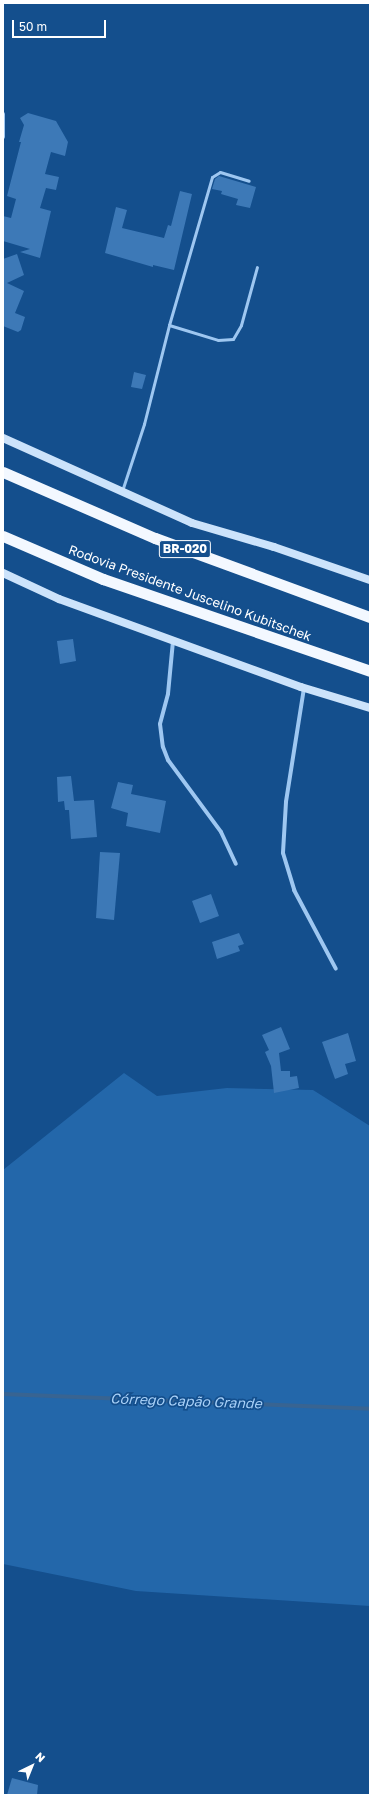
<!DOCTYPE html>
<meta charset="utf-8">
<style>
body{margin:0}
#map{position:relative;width:373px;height:1798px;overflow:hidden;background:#144f8d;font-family:"Golos Text",sans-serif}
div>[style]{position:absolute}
.green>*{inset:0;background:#2367aa}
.stream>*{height:3.5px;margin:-1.75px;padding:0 1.75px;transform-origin:1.75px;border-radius:1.75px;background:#386492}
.building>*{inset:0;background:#3d79b7}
.service>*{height:3px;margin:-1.5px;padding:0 1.5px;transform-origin:1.5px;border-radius:1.5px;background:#9ec7f1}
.minor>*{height:4px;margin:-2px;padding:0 2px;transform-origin:2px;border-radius:2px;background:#9ec7f1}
.secondary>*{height:8px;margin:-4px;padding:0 4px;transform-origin:4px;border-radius:4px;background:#cce3fb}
.trunk>*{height:11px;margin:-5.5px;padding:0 5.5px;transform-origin:5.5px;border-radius:5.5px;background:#f3f8ff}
span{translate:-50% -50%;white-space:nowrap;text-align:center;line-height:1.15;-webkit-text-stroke:3.5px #144f8d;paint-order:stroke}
.shield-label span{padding:1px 3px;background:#144f8d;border:1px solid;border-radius:3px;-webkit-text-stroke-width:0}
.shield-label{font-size:12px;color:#fff;font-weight:700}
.street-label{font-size:13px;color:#fff}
.water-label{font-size:14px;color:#a9d1f8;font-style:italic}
.frame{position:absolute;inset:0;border:4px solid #fff;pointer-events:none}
.north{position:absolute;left:12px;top:1746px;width:40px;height:40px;-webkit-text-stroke:3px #144f8d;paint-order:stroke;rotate:43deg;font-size:11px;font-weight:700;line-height:16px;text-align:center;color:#fff}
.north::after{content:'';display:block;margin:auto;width:14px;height:18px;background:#fff;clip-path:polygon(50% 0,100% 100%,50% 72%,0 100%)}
.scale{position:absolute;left:12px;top:20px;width:94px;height:18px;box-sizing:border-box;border:2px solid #fff;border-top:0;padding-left:5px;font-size:12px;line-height:14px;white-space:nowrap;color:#fff;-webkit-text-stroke:3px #144f8d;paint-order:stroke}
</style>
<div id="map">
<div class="green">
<div style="clip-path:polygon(124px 1073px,157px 1096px,227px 1088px,313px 1090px,370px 1126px,370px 1606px,136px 1591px,3px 1564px,3px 1170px)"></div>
</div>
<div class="stream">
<div style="left:3px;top:1394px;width:367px;rotate:2.3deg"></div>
</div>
<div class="building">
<div style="clip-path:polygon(28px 113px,56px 121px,68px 142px,65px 156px,51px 152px,45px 174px,59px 177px,56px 190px,46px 188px,40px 208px,51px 211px,40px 258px,20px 252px,30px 249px,3px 241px,3px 216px,11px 218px,16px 199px,7px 196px,21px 142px,19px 142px,24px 125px,20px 118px)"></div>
<div style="clip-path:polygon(219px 176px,256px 187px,250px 208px,236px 205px,238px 199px,221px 194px,222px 191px,212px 189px,215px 179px)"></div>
<div style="clip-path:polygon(180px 191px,192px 194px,174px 270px,153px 265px,153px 267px,105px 253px,116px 207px,127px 210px,122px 228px,164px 238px,168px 225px,171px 226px)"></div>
<div style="clip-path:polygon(17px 254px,24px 275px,7px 283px,24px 291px,15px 313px,25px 317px,21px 330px,18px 332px,3px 326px,3px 259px)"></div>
<div style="clip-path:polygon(134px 372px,146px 375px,142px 389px,131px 387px)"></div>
<div style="clip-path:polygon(73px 639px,76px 661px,60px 664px,57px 641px)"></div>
<div style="clip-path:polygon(71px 776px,74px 801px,94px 800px,97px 837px,71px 839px,69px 810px,65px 810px,64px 801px,58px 802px,57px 777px)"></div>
<div style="clip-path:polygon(118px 782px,133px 785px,131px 794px,166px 801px,160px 833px,126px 826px,128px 813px,111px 808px)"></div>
<div style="clip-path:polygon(100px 852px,120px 853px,114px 920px,96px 918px)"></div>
<div style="clip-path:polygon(211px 894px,219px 916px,200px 923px,192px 901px)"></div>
<div style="clip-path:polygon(239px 933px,244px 944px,238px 946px,240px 951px,217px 959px,212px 942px)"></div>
<div style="clip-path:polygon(281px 1027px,290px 1049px,279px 1053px,281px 1071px,290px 1071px,290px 1077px,297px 1076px,299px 1088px,274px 1093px,271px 1066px,265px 1052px,269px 1050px,262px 1035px)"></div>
<div style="clip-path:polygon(348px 1033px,356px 1061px,345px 1064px,348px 1074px,335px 1079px,322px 1042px)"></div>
<div style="clip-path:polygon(12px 1778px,38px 1785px,37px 1795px,7px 1795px)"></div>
</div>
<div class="service">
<div style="left:169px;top:325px;width:51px;rotate:17deg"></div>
<div style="left:218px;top:340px;width:15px;rotate:-4deg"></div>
<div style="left:233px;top:339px;width:16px;rotate:-60deg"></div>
<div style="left:241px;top:325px;width:60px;rotate:-74.6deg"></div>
<div style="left:122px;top:491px;width:71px;rotate:-71.8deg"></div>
<div style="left:144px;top:424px;width:102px;rotate:-75.8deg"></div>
<div style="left:169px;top:325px;width:154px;rotate:-73.8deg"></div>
<div style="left:212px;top:177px;width:9px;rotate:-32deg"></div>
<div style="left:220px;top:172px;width:30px;rotate:17deg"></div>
</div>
<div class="minor">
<div style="left:3px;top:114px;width:23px;rotate:90deg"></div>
<div style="left:173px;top:641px;width:53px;rotate:95.4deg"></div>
<div style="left:168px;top:694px;width:31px;rotate:105deg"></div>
<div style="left:160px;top:724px;width:23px;rotate:83deg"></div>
<div style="left:163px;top:747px;width:14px;rotate:69deg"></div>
<div style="left:168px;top:760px;width:89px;rotate:53.6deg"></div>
<div style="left:221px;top:832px;width:35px;rotate:65deg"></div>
<div style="left:304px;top:688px;width:115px;rotate:99deg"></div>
<div style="left:286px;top:802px;width:51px;rotate:93.4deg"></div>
<div style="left:283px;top:853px;width:39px;rotate:73deg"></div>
<div style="left:294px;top:890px;width:89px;rotate:62deg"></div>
</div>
<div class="secondary">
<div style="left:3px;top:438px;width:207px;rotate:24.2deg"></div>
<div style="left:192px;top:523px;width:85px;rotate:16.3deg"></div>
<div style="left:274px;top:547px;width:102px;rotate:19deg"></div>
<div style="left:3px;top:573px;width:62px;rotate:24.9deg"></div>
<div style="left:59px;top:599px;width:258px;rotate:20deg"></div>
<div style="left:301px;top:687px;width:72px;rotate:16.9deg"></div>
</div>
<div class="trunk">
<div style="left:3px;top:472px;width:166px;rotate:23.5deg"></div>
<div style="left:155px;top:538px;width:229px;rotate:20.2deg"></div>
<div style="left:3px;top:536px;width:109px;rotate:23.3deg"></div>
<div style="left:103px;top:579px;width:282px;rotate:19deg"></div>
</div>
<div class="shield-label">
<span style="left:185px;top:549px">BR-020</span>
</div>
<div class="street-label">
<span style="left:190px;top:593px;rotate:20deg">Rodovia Presidente Juscelino Kubitschek</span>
</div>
<div class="water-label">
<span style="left:186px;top:1401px;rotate:2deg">Córrego Capão Grande</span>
</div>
<div class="frame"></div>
<div class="north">N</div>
<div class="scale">50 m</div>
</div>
